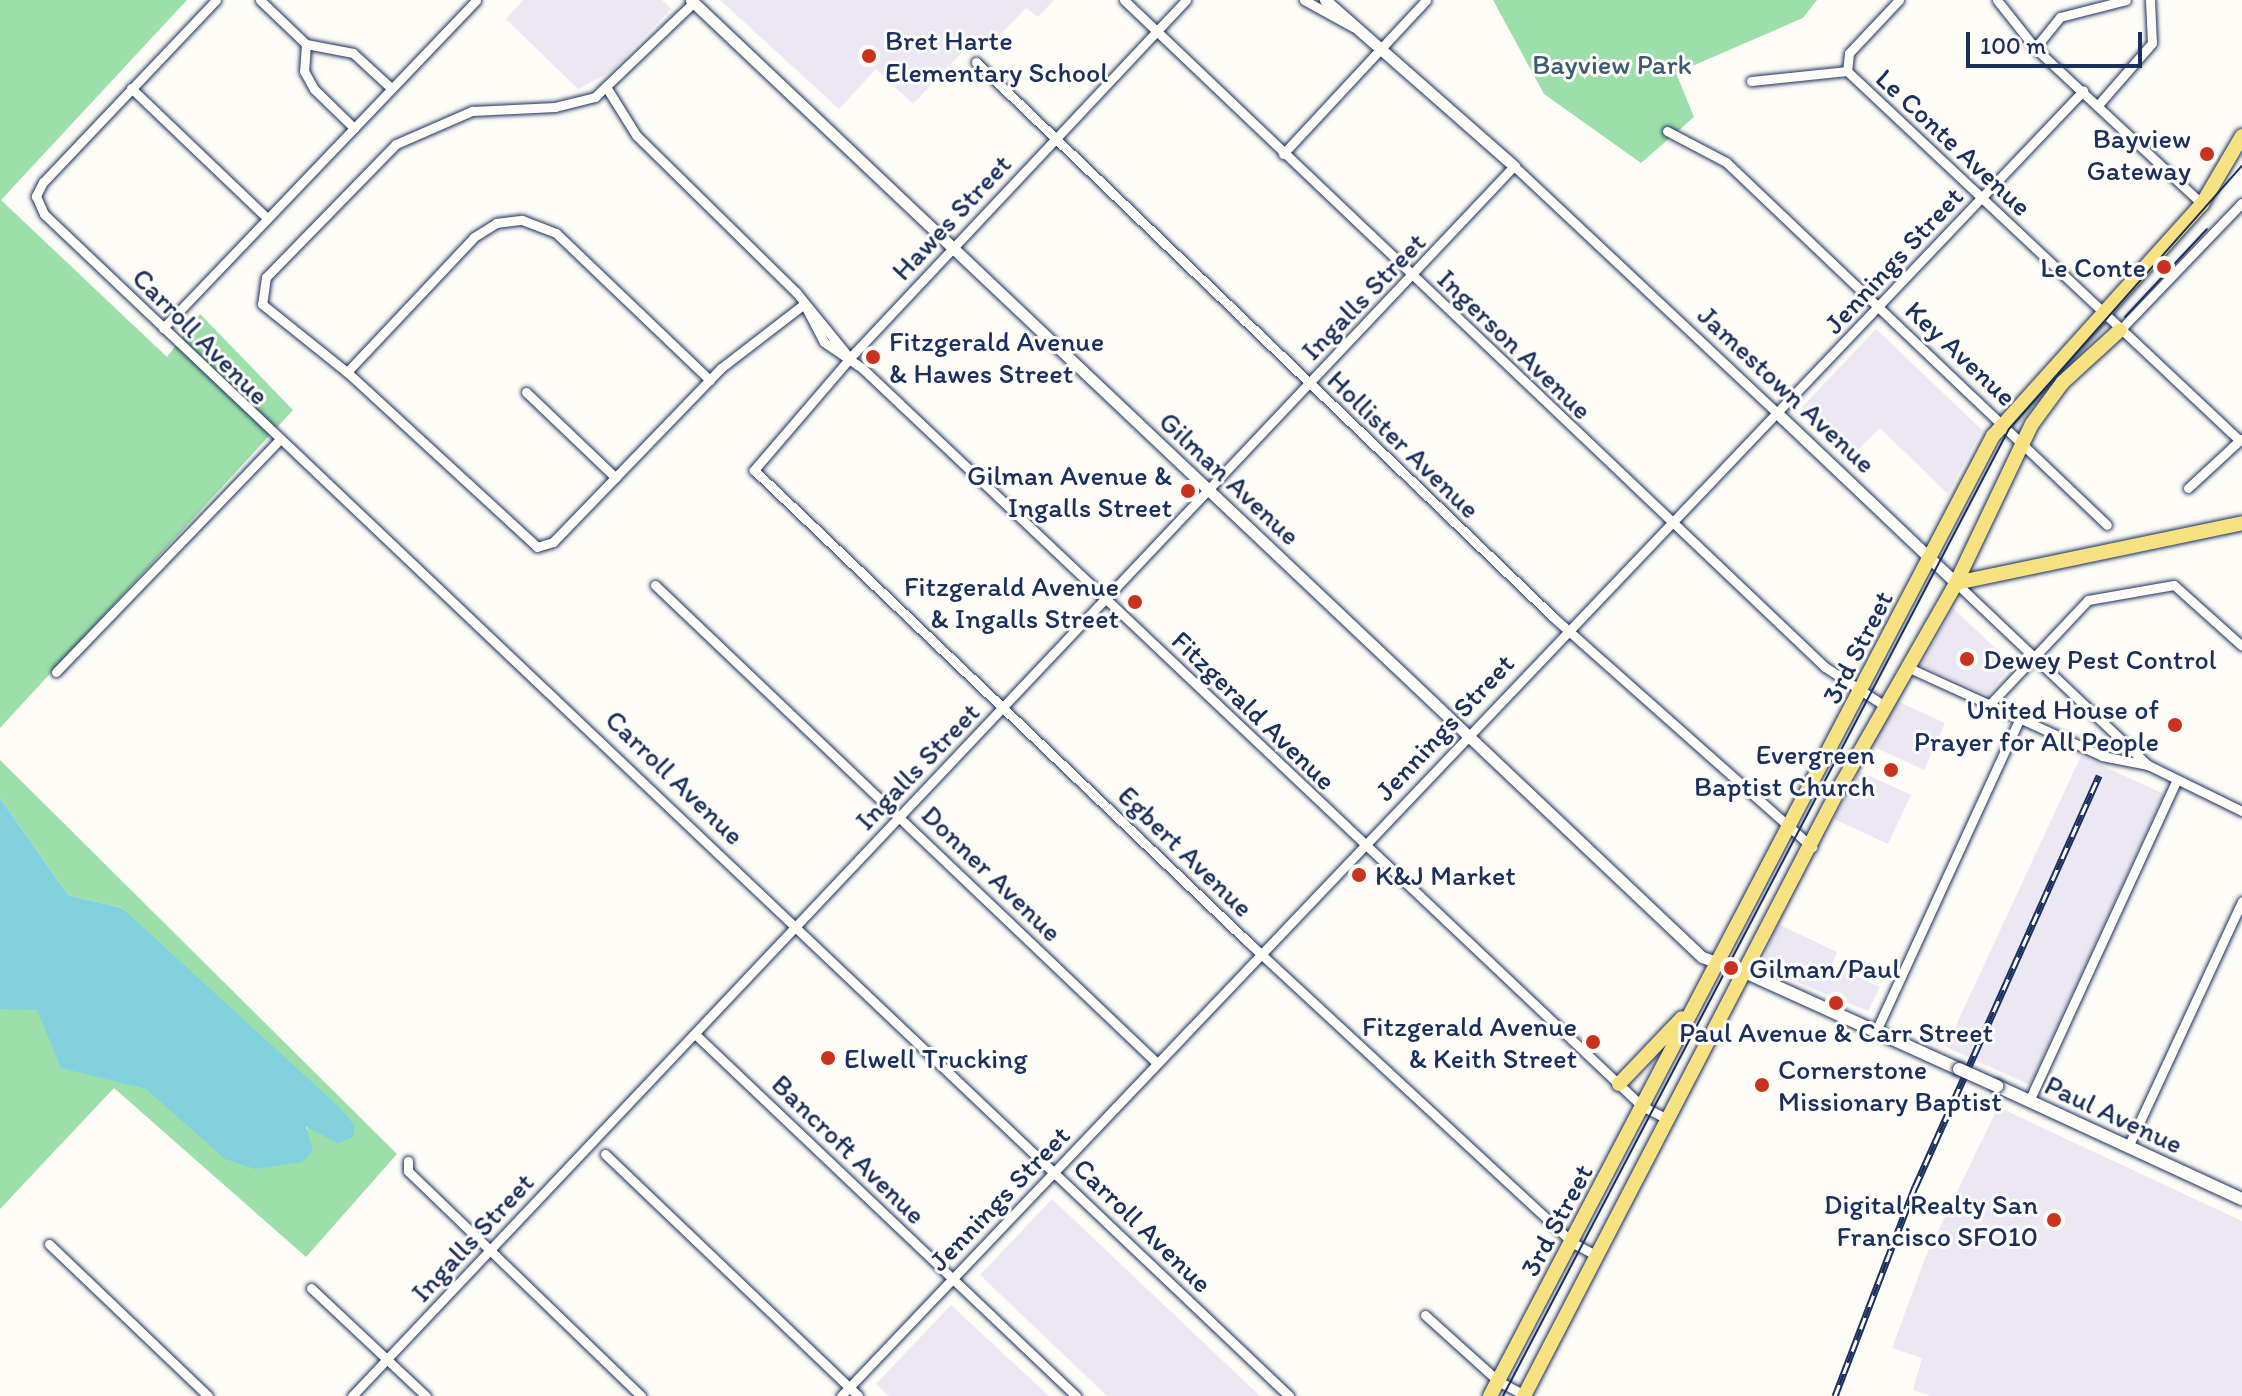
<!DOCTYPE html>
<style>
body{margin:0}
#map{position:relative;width:2242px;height:1396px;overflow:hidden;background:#fdfcf7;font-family:Itim,sans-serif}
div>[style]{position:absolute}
.built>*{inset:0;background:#ece8f3}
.green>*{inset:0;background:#9ddfaa}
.water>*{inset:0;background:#82d1de}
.roads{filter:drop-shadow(0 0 2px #1b2f5e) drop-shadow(0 0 2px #1b2f5e)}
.minor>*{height:9px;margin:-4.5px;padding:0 4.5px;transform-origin:4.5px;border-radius:4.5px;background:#fdfcf7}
.tertiary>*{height:11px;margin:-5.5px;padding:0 5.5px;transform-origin:5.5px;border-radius:5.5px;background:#fdfcf7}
.secondary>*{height:12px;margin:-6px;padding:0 6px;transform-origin:6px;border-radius:6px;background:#fdfcf7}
.primary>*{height:14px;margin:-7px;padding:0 7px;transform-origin:7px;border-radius:7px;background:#f6e281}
.tram>*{height:2px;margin:-1px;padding:0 1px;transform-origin:1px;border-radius:1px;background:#1b2f5e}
.rail>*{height:7px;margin-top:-3.5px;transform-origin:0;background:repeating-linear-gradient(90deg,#fdfcf7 0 12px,#1b2f5e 0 24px);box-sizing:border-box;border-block:2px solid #1b2f5e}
.bridges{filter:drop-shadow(0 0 2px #1b2f5e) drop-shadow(0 0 2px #1b2f5e)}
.secondary-bridge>*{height:12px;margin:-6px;padding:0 6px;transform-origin:6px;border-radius:6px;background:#fdfcf7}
.dots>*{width:22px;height:22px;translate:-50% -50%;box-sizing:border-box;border:4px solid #fdfcf7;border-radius:50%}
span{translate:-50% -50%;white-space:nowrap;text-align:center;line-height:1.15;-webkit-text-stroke:6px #fdfcf7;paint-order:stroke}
.poi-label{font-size:28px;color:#1b2f5e}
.left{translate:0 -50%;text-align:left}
.right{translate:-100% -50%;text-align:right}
.park-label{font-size:28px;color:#3c5b71}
.street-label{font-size:28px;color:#1b2f5e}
.scale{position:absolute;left:1966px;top:32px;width:176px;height:36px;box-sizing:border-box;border:4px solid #1b2f5e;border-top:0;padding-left:10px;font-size:24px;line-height:28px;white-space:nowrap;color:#1b2f5e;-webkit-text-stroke:6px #fdfcf7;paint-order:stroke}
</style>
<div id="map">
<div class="built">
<div style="clip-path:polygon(523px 0,662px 0,671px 9px,610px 72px,578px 89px,506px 19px)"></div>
<div style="clip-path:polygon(720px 0,1054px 0,1038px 17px,1026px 8px,989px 46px,967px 47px,913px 104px,876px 69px,839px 109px)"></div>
<div style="clip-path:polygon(1876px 329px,1982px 430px,1948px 494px,1880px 428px,1853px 455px,1802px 407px)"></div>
<div style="clip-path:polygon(1953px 608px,2012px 664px,1988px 695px,1921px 665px)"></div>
<div style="clip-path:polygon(1895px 700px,1945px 723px,1924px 770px,1872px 746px)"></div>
<div style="clip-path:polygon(2081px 756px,2164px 794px,2030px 1085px,1946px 1047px)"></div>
<div style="clip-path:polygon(1859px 771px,1911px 795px,1888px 844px,1834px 819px)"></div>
<div style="clip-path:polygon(1778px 924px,1837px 952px,1832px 965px,1880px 987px,1868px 1011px,1760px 967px)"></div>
<div style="clip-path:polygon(1998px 1107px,2242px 1221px,2242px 1396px,1931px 1396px,1913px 1390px,1922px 1358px,1892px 1348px,1926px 1256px)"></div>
<div style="clip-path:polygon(1052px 1199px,1260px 1396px,1107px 1396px,980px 1275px)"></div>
<div style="clip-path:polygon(951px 1305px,1049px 1396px,889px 1396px,876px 1384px)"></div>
</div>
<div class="green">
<div style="clip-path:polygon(0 0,187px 0,1px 200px,167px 357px,200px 314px,293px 410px,0 728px)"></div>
<div style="clip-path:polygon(1493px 0,1817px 0,1803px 18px,1676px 73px,1694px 117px,1641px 163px,1544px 94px)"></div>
<div style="clip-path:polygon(0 760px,397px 1154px,306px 1257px,114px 1088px,0 1209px,0 960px,300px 1138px,325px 1105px,122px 908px,68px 895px,0 798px)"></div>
</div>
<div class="water">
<div style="clip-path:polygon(0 798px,68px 895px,122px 908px,340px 1108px,355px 1126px,353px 1137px,338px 1143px,306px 1127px,313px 1151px,302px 1162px,255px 1169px,225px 1159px,146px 1089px,61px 1068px,37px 1010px,0 1009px)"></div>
</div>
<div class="roads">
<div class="minor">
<div style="left:216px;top:0;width:251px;rotate:133.5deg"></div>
<div style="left:43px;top:182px;width:16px;rotate:117deg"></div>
<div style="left:36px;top:196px;width:20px;rotate:66deg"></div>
<div style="left:44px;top:214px;width:1717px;rotate:43.51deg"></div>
<div style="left:260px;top:0;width:64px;rotate:43.7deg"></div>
<div style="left:1124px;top:0;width:968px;rotate:43.58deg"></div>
<div style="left:1825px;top:667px;width:72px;rotate:33deg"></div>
<div style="left:1186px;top:0;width:491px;rotate:133.2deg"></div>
<div style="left:850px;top:358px;width:148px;rotate:130.6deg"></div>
<div style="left:754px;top:470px;width:683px;rotate:43.7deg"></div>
<div style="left:1248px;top:942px;width:443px;rotate:42.8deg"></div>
<div style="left:1573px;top:1243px;width:24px;rotate:28deg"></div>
<div style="left:1304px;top:0;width:56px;rotate:28.9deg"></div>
<div style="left:1899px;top:0;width:73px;rotate:133.3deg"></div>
<div style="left:1849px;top:53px;width:18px;rotate:96deg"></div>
<div style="left:1847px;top:71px;width:537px;rotate:43.26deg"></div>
<div style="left:1997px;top:0;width:61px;rotate:51.6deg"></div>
<div style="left:2035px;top:48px;width:229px;rotate:43deg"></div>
<div style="left:694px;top:2px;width:137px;rotate:136.2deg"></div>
<div style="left:595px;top:97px;width:41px;rotate:166deg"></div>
<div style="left:555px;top:107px;width:83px;rotate:177.2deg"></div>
<div style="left:472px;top:111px;width:83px;rotate:156.5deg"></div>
<div style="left:396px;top:144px;width:186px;rotate:134.3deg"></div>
<div style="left:266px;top:277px;width:27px;rotate:98deg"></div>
<div style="left:262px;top:304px;width:109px;rotate:38.7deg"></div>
<div style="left:347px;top:372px;width:258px;rotate:42.6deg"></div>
<div style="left:537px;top:547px;width:17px;rotate:-17deg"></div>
<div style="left:553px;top:542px;width:242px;rotate:-46deg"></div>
<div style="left:721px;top:368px;width:105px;rotate:-37.6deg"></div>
<div style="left:306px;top:44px;width:27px;rotate:94deg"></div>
<div style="left:304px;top:71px;width:21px;rotate:61deg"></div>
<div style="left:314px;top:89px;width:56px;rotate:44.3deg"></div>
<div style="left:306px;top:44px;width:48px;rotate:10.8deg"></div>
<div style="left:353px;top:53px;width:50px;rotate:42.6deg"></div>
<div style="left:2035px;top:48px;width:40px;rotate:-51deg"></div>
<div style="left:2060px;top:17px;width:68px;rotate:-14.4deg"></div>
<div style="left:976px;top:62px;width:799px;rotate:43.88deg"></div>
<div style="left:1552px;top:616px;width:348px;rotate:41.6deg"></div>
<div style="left:1751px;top:81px;width:97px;rotate:-5.9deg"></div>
<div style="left:131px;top:88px;width:187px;rotate:43.7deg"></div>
<div style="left:608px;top:90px;width:53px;rotate:58.1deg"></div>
<div style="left:636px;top:135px;width:224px;rotate:44.5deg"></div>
<div style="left:796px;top:292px;width:82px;rotate:50.9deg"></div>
<div style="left:2098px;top:105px;width:82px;rotate:-48.9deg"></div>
<div style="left:2152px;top:43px;width:43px;rotate:-92.7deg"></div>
<div style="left:1667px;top:131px;width:67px;rotate:27.7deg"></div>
<div style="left:1726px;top:162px;width:526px;rotate:43.61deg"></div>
<div style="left:1283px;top:154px;width:210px;rotate:-47.1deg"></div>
<div style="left:804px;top:304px;width:43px;rotate:62.2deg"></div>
<div style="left:824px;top:342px;width:46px;rotate:34.4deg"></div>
<div style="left:862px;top:368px;width:1074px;rotate:43.42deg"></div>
<div style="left:1642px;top:1106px;width:29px;rotate:27deg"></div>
<div style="left:163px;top:328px;width:453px;rotate:-46.3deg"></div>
<div style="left:2120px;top:330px;width:176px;rotate:-46.2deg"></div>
<div style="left:347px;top:372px;width:185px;rotate:-46.7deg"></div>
<div style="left:474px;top:237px;width:26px;rotate:-32deg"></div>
<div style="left:496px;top:223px;width:26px;rotate:-7deg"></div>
<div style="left:522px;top:220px;width:36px;rotate:21deg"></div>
<div style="left:556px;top:233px;width:213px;rotate:43.7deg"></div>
<div style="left:526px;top:392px;width:124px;rotate:43.7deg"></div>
<div style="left:2188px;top:488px;width:72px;rotate:-42.8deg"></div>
<div style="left:1956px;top:583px;width:265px;rotate:43.5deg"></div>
<div style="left:2148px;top:765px;width:105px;rotate:26.1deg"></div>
<div style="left:655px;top:585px;width:693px;rotate:43.6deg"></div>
<div style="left:1907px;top:667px;width:214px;rotate:24.5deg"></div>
<div style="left:2102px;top:756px;width:47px;rotate:11.1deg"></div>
<div style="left:56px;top:672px;width:319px;rotate:-46.1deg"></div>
<div style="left:1990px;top:704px;width:143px;rotate:-46.7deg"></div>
<div style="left:2088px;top:600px;width:87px;rotate:-9.9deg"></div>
<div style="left:2174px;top:585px;width:91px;rotate:41.9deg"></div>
<div style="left:1876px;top:1031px;width:345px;rotate:-65.3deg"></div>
<div style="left:695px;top:1034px;width:526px;rotate:43.54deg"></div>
<div style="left:2029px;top:1101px;width:351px;rotate:-65.3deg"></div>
<div style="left:2128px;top:1147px;width:271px;rotate:-65.1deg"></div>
<div style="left:605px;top:1154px;width:350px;rotate:43.7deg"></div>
<div style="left:408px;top:1161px;width:10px;rotate:90deg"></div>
<div style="left:408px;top:1171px;width:324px;rotate:44deg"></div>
<div style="left:49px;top:1244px;width:220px;rotate:43.7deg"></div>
<div style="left:311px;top:1288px;width:158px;rotate:43.2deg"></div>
<div style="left:1425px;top:1315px;width:98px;rotate:42.1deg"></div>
<div style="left:1498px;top:1381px;width:30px;rotate:28deg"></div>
<div style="left:352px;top:1396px;width:1692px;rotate:-46.63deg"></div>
<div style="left:1514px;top:166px;width:362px;rotate:43.2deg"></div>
<div style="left:841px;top:1396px;width:1802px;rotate:-46.42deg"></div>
</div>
<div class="tertiary">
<div style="left:691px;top:0;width:1392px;rotate:43.43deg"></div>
<div style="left:1702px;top:957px;width:48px;rotate:19.6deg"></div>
<div style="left:1325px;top:0;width:252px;rotate:41.3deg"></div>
<div style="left:1778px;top:414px;width:245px;rotate:43.5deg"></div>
</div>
<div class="secondary">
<div style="left:1747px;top:973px;width:233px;rotate:24.4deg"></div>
<div style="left:1997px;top:1086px;width:270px;rotate:24.8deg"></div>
</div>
<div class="primary">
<div style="left:1956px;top:583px;width:292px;rotate:-11.8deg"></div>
<div style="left:1619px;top:1084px;width:91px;rotate:-46.3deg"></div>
<div style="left:1490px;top:1396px;width:1084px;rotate:-62.35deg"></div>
<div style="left:1993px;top:436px;width:312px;rotate:-48deg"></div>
<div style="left:2202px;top:204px;width:79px;rotate:-59.5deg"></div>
<div style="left:1524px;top:1396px;width:688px;rotate:-62.58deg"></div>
<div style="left:1841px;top:785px;width:232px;rotate:-60.3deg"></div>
<div style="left:1956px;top:583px;width:176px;rotate:-64.5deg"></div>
<div style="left:2032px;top:424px;width:52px;rotate:-53.6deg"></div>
<div style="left:2063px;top:382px;width:77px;rotate:-42.4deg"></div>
</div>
</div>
<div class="tram">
<div style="left:2125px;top:317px;width:120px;rotate:-47deg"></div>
<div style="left:1503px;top:1396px;width:1091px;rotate:-62.38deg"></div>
<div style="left:2009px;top:429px;width:351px;rotate:-48.5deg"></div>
</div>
<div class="rail">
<div style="left:1835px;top:1396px;width:224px;rotate:-69.1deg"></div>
<div style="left:1915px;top:1187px;width:451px;rotate:-65.9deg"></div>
</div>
<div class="bridges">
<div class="secondary-bridge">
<div style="left:1959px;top:1069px;width:42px;rotate:24.1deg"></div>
</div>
</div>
<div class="dots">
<div style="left:869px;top:56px;background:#c8321e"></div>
<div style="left:2207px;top:154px;background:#c8321e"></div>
<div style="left:2164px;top:267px;background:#c8321e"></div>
<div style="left:873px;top:357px;background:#c8321e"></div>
<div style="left:1188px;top:491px;background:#c8321e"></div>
<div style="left:1135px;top:602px;background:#c8321e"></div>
<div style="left:1967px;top:659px;background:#c8321e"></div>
<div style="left:2175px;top:725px;background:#c8321e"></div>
<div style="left:1891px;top:770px;background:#c8321e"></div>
<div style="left:1359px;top:875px;background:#c8321e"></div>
<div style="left:1731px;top:968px;background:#c8321e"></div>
<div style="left:1836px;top:1003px;background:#c8321e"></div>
<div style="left:1593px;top:1042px;background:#c8321e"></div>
<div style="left:828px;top:1058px;background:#c8321e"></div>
<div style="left:1762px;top:1085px;background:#c8321e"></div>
<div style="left:2054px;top:1220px;background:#c8321e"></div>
</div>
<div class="poi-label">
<span class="left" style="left:885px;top:56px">Bret Harte<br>Elementary School</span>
<span class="right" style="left:2191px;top:154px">Bayview<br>Gateway</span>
<span class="right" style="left:2146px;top:267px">Le Conte</span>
<span class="left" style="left:889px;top:357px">Fitzgerald Avenue<br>&amp; Hawes Street</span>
<span class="right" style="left:1172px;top:491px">Gilman Avenue &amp;<br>Ingalls Street</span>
<span class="right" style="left:1119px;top:602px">Fitzgerald Avenue<br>&amp; Ingalls Street</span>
<span class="left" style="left:1983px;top:659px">Dewey Pest Control</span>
<span class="right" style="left:2159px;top:725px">United House of<br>Prayer for All People</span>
<span class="right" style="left:1875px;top:770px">Evergreen<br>Baptist Church</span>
<span class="left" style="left:1375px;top:875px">K&amp;J Market</span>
<span class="left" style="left:1749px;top:968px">Gilman/Paul</span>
<span class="right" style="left:1577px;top:1042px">Fitzgerald Avenue<br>&amp; Keith Street</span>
<span style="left:1836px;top:1032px">Paul Avenue &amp; Carr Street</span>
<span class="left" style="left:844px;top:1058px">Elwell Trucking</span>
<span class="left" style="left:1778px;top:1085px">Cornerstone<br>Missionary Baptist</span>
<span class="right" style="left:2038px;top:1220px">Digital Realty San<br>Francisco SFO10</span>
</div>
<div class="park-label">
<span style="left:1612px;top:64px">Bayview Park</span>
</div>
<div class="street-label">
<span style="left:1954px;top:142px;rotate:43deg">Le Conte Avenue</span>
<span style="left:951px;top:217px;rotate:-47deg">Hawes Street</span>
<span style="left:1893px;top:260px;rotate:-47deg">Jennings Street</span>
<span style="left:1363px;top:296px;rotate:-46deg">Ingalls Street</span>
<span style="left:201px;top:336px;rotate:45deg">Carroll Avenue</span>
<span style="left:1515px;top:344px;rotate:44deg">Ingerson Avenue</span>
<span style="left:1961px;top:353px;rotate:43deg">Key Avenue</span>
<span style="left:1787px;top:389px;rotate:43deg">Jamestown Avenue</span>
<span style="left:1404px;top:444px;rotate:44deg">Hollister Avenue</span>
<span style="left:1230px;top:478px;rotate:43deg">Gilman Avenue</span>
<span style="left:1857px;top:647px;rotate:-63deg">3rd Street</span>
<span style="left:1254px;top:710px;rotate:44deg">Fitzgerald Avenue</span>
<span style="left:1444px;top:727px;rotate:-47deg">Jennings Street</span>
<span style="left:917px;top:766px;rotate:-46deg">Ingalls Street</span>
<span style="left:675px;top:777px;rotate:44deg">Carroll Avenue</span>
<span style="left:1186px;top:851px;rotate:44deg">Egbert Avenue</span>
<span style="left:992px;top:873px;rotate:44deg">Donner Avenue</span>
<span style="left:2114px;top:1114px;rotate:25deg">Paul Avenue</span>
<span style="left:849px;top:1149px;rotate:44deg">Bancroft Avenue</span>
<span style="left:999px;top:1198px;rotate:-46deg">Jennings Street</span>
<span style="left:1556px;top:1220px;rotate:-62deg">3rd Street</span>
<span style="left:1143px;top:1225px;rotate:44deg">Carroll Avenue</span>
<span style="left:472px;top:1237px;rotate:-47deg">Ingalls Street</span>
</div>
<div class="scale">100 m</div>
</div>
